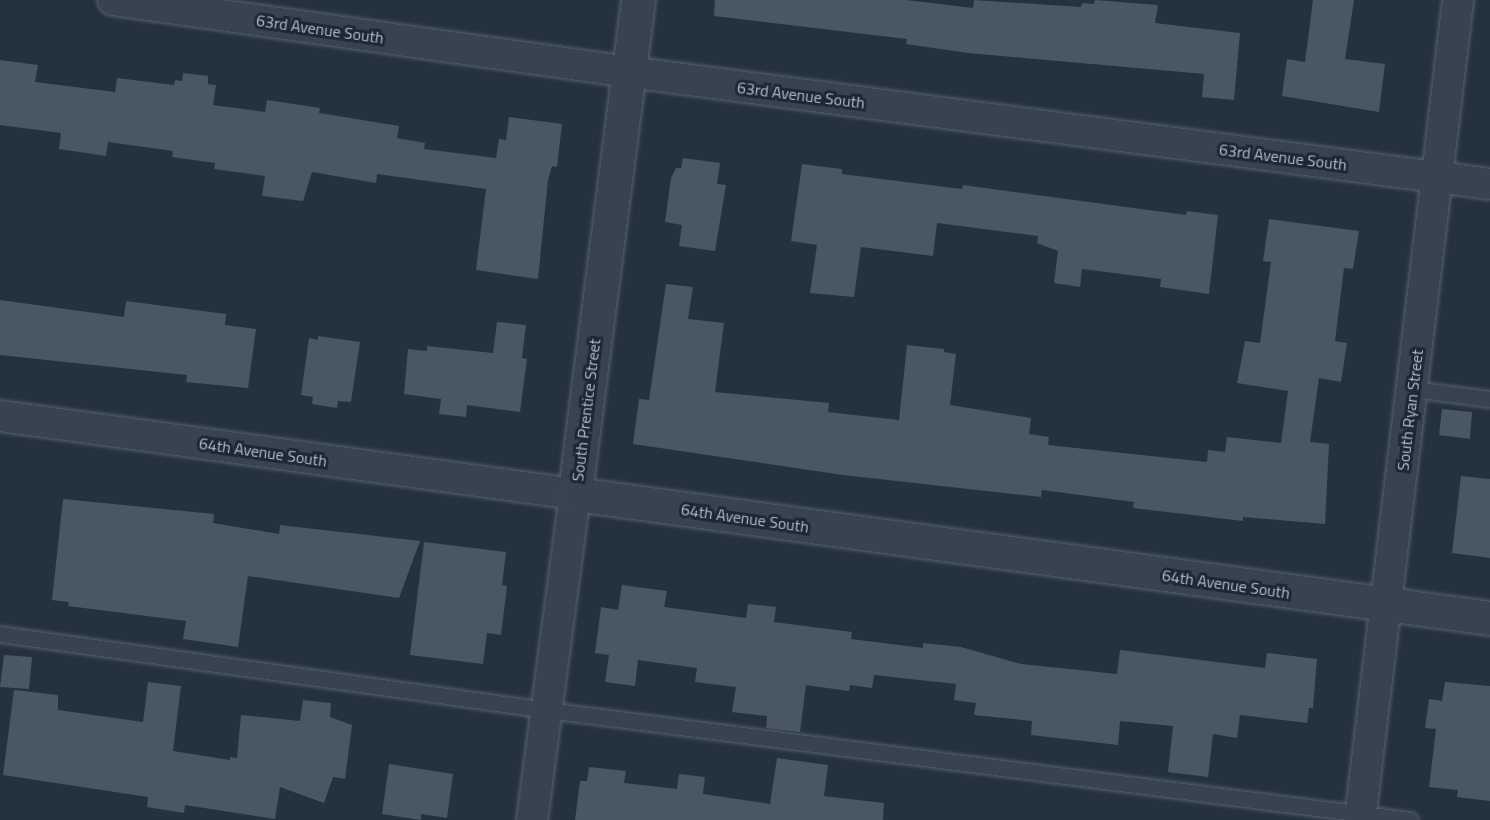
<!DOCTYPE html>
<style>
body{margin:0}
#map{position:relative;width:1490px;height:820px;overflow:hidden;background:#24313f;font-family:"Titillium Web",sans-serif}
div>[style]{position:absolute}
.building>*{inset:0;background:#495765}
.roads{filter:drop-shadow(0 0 2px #56616c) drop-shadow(0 0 2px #56616c)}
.service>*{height:15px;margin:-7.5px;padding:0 7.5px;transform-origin:7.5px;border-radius:7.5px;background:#39434f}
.minor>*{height:30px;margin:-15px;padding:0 15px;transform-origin:15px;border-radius:15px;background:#39434f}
.tertiary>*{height:33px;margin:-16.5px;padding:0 16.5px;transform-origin:16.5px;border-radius:16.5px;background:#39434f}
span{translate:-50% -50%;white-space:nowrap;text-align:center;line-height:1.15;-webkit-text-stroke:6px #1d2834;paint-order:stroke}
.street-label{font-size:16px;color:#b5bec9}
</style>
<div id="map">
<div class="building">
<div style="clip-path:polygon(715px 0,906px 0,973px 8px,974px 0,1081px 7px,1082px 3px,1094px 4px,1095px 0,1158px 5px,1155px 23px,1240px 33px,1234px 100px,1202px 97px,1204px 74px,968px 53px,906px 44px,907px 39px,714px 16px)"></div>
<div style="clip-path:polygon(1313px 0,1354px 0,1345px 59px,1385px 64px,1379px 112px,1282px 96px,1287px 59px,1305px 62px)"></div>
<div style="clip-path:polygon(0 60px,38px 65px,35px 82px,115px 92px,117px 78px,174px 85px,175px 80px,182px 81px,183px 73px,208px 76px,208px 84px,216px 85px,213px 105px,265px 112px,267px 100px,320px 108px,319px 113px,399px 126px,397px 138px,425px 143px,424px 149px,496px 158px,499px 139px,506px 140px,509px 117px,562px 124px,557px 167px,552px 166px,548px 180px,538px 279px,476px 270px,486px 189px,377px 174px,376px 183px,312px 172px,303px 201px,262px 196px,265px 176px,214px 169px,215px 163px,172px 157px,173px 151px,108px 142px,106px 156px,59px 149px,61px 133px,0 125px)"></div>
<div style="clip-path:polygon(683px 158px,720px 163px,717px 184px,726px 185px,715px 251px,679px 246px,682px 225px,665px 222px,671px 178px,676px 168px,681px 168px)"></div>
<div style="clip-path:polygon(802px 164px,842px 169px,842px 174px,962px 189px,963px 185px,1186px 215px,1187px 211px,1218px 215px,1209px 294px,1160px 287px,1161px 279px,1082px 269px,1080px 287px,1054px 283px,1058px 251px,1037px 243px,1038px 236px,937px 223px,933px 256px,861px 247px,854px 297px,810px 293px,817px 245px,791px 241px)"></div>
<div style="clip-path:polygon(1269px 219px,1359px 231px,1353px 269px,1344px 268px,1335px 341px,1347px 343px,1341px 382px,1319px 378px,1310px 442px,1329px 444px,1325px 524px,1243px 517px,1243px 521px,1133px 508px,1134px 502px,1042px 490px,1041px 497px,843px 475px,633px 444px,639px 399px,649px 400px,666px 284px,693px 287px,688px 319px,724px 323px,715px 392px,829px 403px,828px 412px,899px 420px,907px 345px,944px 349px,944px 352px,956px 354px,950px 405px,1031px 418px,1029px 434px,1049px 437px,1048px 445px,1207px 462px,1208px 450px,1225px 452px,1227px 437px,1281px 443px,1288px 391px,1237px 383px,1245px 341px,1260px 343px,1271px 262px,1263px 261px)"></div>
<div style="clip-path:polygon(0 300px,124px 317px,126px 301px,226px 314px,225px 325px,256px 329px,248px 388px,186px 382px,187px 375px,0 355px)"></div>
<div style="clip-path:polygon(497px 322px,526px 325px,522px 358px,527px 359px,520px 412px,467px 405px,466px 417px,439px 414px,441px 399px,404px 394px,408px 349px,427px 351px,427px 346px,493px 353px)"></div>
<div style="clip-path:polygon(318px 336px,360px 342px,351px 402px,338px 401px,337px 408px,312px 404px,313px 397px,301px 395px,309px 338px,318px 340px)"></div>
<div style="clip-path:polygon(1442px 409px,1472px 412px,1470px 439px,1439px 435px)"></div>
<div style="clip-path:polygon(1461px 476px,1490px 479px,1490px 558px,1452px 553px)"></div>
<div style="clip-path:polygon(63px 499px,214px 514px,213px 523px,279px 534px,280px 525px,420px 541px,399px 598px,248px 576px,238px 647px,183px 639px,186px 621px,68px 606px,69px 602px,52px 600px)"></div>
<div style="clip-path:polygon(424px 542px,506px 552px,502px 585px,507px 586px,501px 635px,487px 633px,483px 664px,410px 655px)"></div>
<div style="clip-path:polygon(622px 585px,667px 591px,664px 607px,746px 618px,748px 604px,776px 607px,774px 622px,852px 632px,851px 639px,923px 648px,923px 643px,961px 647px,1021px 664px,1117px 674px,1120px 650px,1265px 668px,1267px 653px,1317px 659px,1313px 708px,1309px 708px,1307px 723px,1240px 715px,1237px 738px,1213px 734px,1208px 777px,1168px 772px,1173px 726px,1120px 721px,1118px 745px,1031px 735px,1032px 721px,974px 715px,976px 703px,954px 700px,956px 684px,874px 675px,872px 688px,850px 685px,849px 691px,806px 685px,800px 732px,766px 728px,767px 716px,732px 712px,736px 687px,695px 682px,697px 668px,638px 660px,635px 686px,605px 682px,609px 655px,595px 653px,601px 607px,618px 610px)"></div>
<div style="clip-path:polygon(4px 655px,32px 657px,29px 689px,0 687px)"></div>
<div style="clip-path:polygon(148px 682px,181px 686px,173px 751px,230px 760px,230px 757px,237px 758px,241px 715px,300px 721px,303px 700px,331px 703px,330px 717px,352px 725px,345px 779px,333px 777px,324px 803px,280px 787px,275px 819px,185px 805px,184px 813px,147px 807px,148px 797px,3px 775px,14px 690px,58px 695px,58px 710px,143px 722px)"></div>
<div style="clip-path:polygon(1445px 682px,1490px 686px,1490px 801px,1457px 797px,1458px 790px,1429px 787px,1436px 729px,1425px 728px,1429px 699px,1442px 701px)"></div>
<div style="clip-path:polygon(777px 758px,828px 765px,824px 796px,884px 803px,883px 820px,575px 820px,580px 781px,587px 781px,589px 767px,626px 771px,624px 783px,677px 789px,679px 774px,705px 777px,703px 794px,770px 804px)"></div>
<div style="clip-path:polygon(389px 764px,453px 774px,447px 818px,421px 814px,421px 820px,382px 814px)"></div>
</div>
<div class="roads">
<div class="service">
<div style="left:1412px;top:389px;width:79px;rotate:7.3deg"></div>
<div style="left:0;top:634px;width:552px;rotate:7.91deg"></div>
<div style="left:547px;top:710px;width:870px;rotate:7.26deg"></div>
</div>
<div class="minor">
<div style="left:113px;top:0;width:521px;rotate:7.94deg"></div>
<div style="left:629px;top:72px;width:868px;rotate:7.41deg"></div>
<div style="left:0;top:416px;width:580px;rotate:7.73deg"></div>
<div style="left:575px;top:494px;width:329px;rotate:97.5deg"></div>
<div style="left:1360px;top:820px;width:826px;rotate:-83.18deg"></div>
</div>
<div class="tertiary">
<div style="left:638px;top:0;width:498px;rotate:97.3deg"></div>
<div style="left:575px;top:494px;width:923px;rotate:7.72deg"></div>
</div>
</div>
<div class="street-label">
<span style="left:320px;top:29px;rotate:8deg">63rd Avenue South</span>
<span style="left:801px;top:95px;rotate:7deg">63rd Avenue South</span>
<span style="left:1283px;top:157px;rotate:7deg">63rd Avenue South</span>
<span style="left:586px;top:410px;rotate:-83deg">South Prentice Street</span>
<span style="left:1410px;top:410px;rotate:-83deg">South Ryan Street</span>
<span style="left:263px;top:452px;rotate:8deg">64th Avenue South</span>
<span style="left:745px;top:518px;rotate:8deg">64th Avenue South</span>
<span style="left:1226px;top:584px;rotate:8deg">64th Avenue South</span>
</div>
</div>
